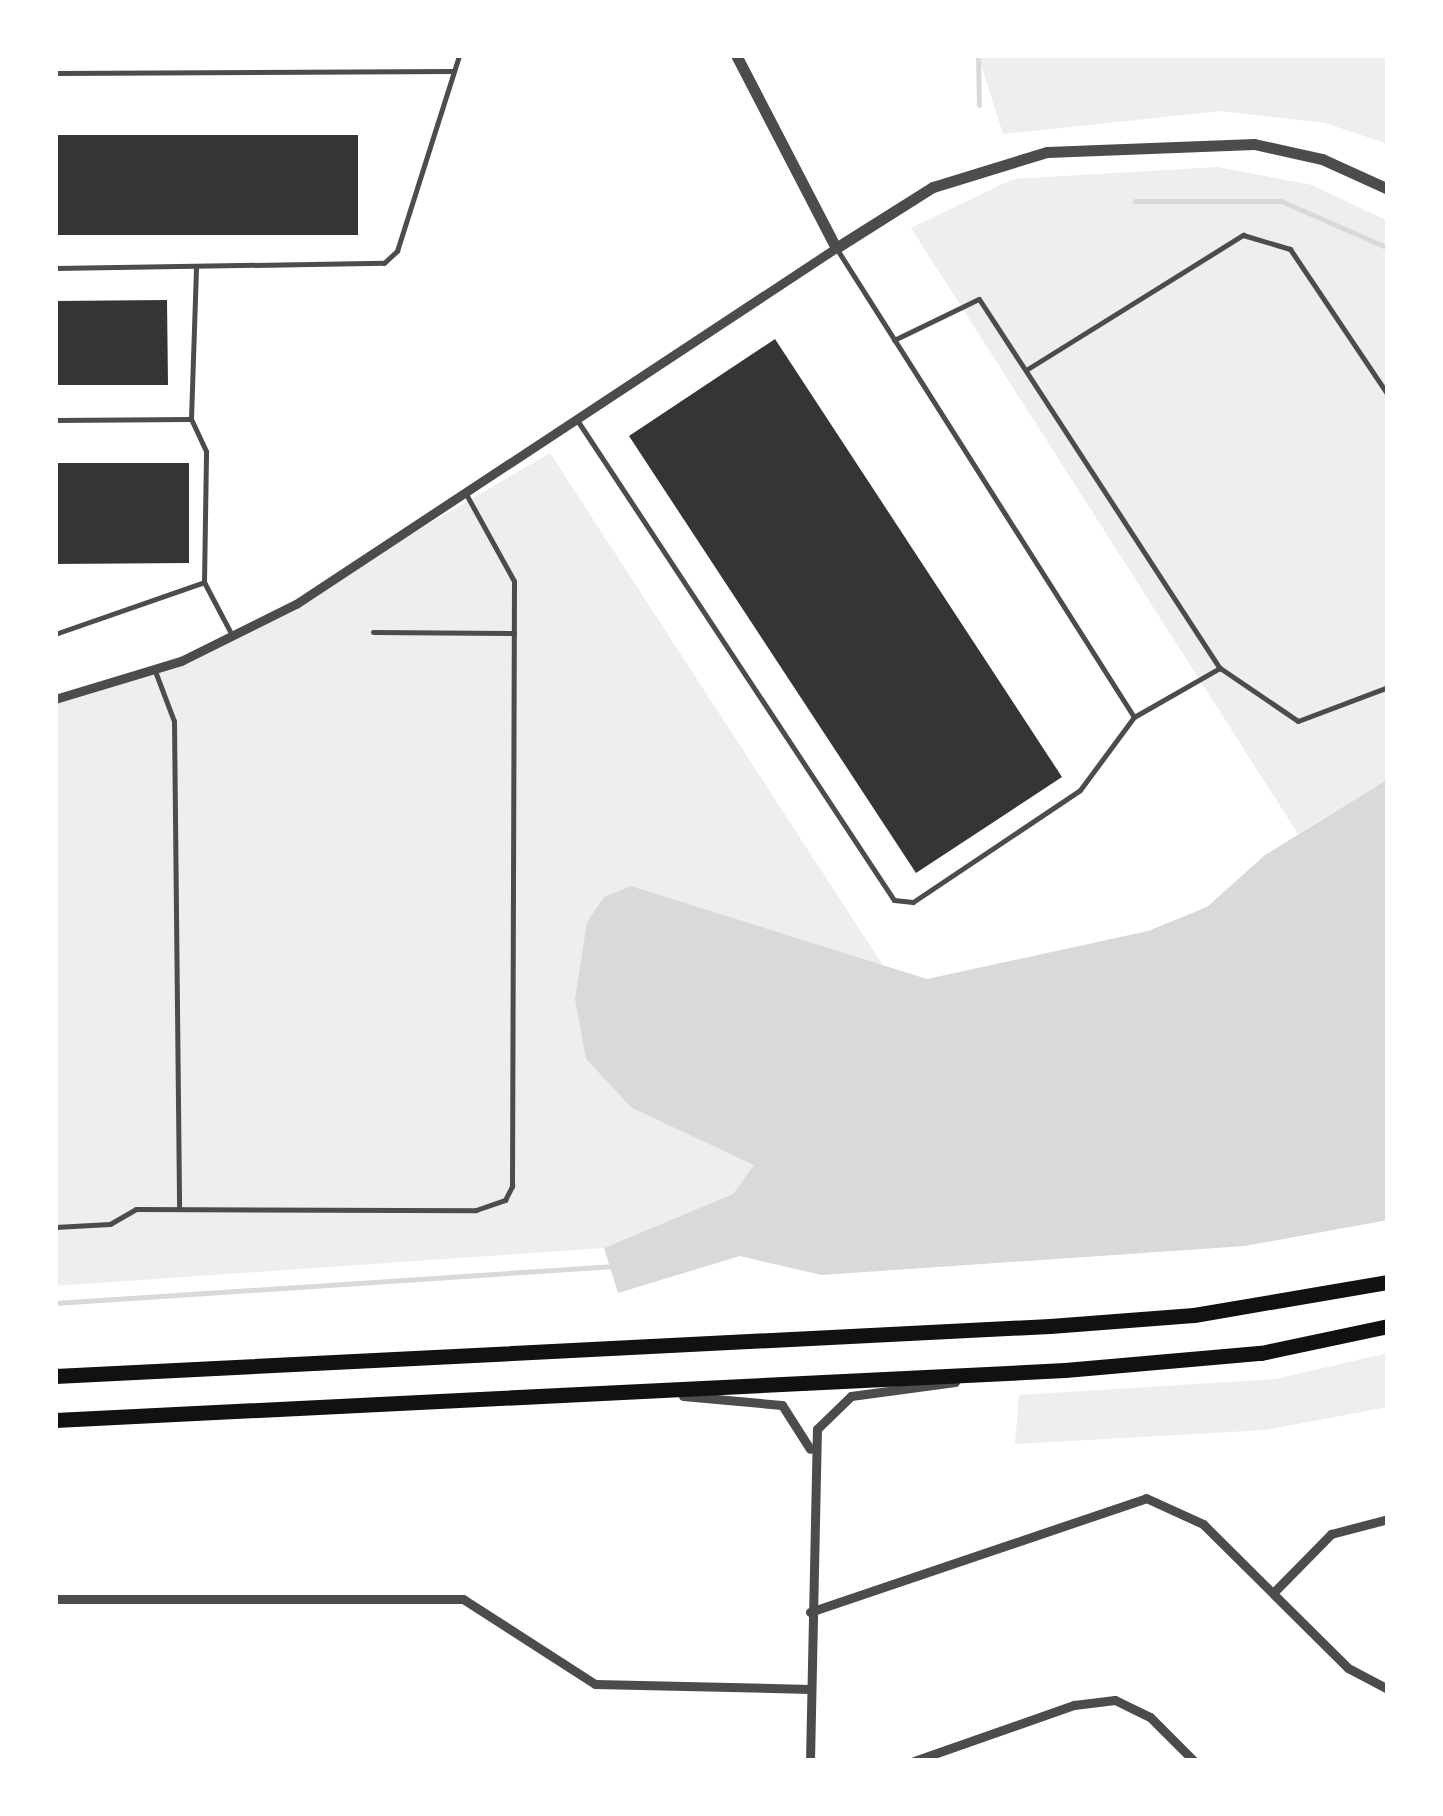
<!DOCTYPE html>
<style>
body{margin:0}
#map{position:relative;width:1443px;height:1816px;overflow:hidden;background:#fff;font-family:"PT Sans",sans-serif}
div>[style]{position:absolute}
.green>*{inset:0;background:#eee}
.water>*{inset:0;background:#d9d9d9}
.stream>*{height:5px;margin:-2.5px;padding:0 2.5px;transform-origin:2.5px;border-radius:2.5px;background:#d9d9d9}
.building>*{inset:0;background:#353535}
.service>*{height:5px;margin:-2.5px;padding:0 2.5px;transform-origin:2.5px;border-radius:2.5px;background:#4c4c4c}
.minor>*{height:9px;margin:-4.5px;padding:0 4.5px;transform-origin:4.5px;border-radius:4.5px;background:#4c4c4c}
.tertiary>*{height:11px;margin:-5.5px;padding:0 5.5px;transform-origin:5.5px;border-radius:5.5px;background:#4c4c4c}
.trunk>*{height:15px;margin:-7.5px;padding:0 7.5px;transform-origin:7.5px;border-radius:7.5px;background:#111}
span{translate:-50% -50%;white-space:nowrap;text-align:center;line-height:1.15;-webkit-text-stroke:10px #fff;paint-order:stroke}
.frame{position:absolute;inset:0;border:58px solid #fff;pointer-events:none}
</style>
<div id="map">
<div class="green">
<div style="clip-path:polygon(978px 55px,1388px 55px,1388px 144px,1325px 123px,1221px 111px,1003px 134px)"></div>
<div style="clip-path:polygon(1218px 167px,1312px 185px,1388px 221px,1388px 779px,1298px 834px,911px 228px,1013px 179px)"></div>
<div style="clip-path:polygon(550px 453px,884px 967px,631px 886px,632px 1108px,755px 1164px,733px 1194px,604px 1248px,55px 1286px,55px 698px,234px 638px)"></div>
<div style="clip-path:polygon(1388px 1353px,1388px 1407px,1266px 1430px,1015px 1444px,1019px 1395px,1275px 1379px)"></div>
</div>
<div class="water">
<div style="clip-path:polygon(1388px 779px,1388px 1220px,1245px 1246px,821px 1275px,740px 1256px,618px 1293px,604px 1248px,733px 1194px,754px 1165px,632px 1108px,586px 1059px,575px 999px,587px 922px,604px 897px,631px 886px,927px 979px,1148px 931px,1207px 907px,1265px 855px)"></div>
</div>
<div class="stream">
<div style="left:978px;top:55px;width:50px;rotate:88.9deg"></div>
<div style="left:1135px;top:201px;width:146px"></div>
<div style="left:1281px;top:201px;width:117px;rotate:23.7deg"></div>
<div style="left:55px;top:1303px;width:561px;rotate:-3.78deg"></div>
</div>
<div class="building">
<div style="clip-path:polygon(55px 135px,358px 135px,358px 235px,55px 235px)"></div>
<div style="clip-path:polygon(167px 300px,168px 385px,55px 385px,55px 301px)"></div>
<div style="clip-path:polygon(775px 339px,1062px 777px,916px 873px,629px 436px)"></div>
<div style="clip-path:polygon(55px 463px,189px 463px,189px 563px,55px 564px)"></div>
</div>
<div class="service">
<div style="left:55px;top:73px;width:399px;rotate:-0.3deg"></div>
<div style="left:55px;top:268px;width:329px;rotate:-0.9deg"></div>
<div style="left:384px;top:263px;width:18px;rotate:-43deg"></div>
<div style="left:397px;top:251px;width:206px;rotate:-72.4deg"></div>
<div style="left:894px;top:340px;width:94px;rotate:-25.8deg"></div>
<div style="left:979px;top:299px;width:441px;rotate:56.9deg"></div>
<div style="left:1026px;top:370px;width:256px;rotate:-31.9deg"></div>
<div style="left:1243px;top:235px;width:49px;rotate:16.6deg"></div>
<div style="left:1290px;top:249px;width:176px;rotate:56.1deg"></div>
<div style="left:55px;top:420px;width:136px;rotate:-0.4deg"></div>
<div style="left:191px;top:419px;width:151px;rotate:-88.1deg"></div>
<div style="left:577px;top:420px;width:575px;rotate:56.56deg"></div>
<div style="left:894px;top:900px;width:19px;rotate:6deg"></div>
<div style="left:913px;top:902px;width:201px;rotate:-33.8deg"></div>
<div style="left:1080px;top:790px;width:91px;rotate:-53.5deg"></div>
<div style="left:1134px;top:717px;width:552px;rotate:-122.42deg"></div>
<div style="left:204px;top:582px;width:62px;rotate:62.2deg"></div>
<div style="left:373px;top:632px;width:141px;rotate:0.4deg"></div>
<div style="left:55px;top:634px;width:158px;rotate:-19.2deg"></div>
<div style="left:204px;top:582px;width:131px;rotate:-89.1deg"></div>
<div style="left:206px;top:451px;width:35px;rotate:-115deg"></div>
<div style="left:155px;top:671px;width:53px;rotate:69.2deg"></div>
<div style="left:174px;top:721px;width:487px;rotate:89.4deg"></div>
<div style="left:1134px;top:717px;width:99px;rotate:-29.7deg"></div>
<div style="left:1220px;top:668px;width:94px;rotate:34.2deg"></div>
<div style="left:1298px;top:721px;width:96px;rotate:-20.7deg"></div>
<div style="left:55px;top:1227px;width:55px;rotate:-3.1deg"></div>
<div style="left:110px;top:1224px;width:30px;rotate:-30deg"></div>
<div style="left:136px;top:1209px;width:340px;rotate:0.2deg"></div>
<div style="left:476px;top:1210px;width:31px;rotate:-19deg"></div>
<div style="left:505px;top:1200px;width:16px;rotate:-63deg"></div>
<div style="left:512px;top:1186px;width:605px;rotate:-89.81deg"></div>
<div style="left:514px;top:581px;width:99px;rotate:-118.9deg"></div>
</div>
<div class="minor">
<div style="left:55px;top:699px;width:132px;rotate:-16.8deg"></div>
<div style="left:181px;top:661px;width:128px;rotate:-26.4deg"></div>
<div style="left:296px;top:604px;width:647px;rotate:-33.4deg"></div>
<div style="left:683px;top:1396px;width:99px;rotate:5.2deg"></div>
<div style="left:782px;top:1405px;width:52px;rotate:57.5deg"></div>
<div style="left:1273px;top:1593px;width:83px;rotate:-45.5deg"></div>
<div style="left:1331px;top:1534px;width:59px;rotate:-14.7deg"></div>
<div style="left:55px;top:1599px;width:408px"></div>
<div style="left:463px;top:1599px;width:157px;rotate:32.8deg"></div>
<div style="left:595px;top:1684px;width:215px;rotate:1.3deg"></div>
<div style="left:810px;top:1612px;width:355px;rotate:-18.7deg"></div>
<div style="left:1146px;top:1498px;width:63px;rotate:24.5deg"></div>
<div style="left:1203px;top:1524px;width:204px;rotate:44.8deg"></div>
<div style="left:1348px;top:1668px;width:45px;rotate:27.7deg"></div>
<div style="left:810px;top:1761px;width:332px;rotate:-88.8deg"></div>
<div style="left:817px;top:1429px;width:47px;rotate:-44.1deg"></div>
<div style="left:851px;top:1396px;width:105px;rotate:-7.7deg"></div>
<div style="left:914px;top:1761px;width:170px;rotate:-19.3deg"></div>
<div style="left:1074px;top:1705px;width:41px;rotate:-7deg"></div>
<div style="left:1115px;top:1700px;width:39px;rotate:26deg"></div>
<div style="left:1150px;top:1717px;width:62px;rotate:45deg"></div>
</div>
<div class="tertiary">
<div style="left:736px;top:55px;width:217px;rotate:62.6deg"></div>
<div style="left:836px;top:248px;width:115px;rotate:-32.2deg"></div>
<div style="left:933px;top:187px;width:119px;rotate:-17.1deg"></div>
<div style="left:1047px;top:152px;width:207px;rotate:-2.2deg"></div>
<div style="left:1254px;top:144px;width:70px;rotate:12.4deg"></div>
<div style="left:1322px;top:159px;width:72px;rotate:24.4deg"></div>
</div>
<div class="trunk">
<div style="left:55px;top:1376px;width:996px;rotate:-2.88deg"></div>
<div style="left:1050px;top:1326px;width:144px;rotate:-4.4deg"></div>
<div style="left:1194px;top:1315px;width:197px;rotate:-9.7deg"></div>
<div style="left:55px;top:1420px;width:1011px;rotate:-2.83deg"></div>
<div style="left:1065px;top:1370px;width:197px;rotate:-5deg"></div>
<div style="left:1261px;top:1353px;width:130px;rotate:-12deg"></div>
</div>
<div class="frame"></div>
</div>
